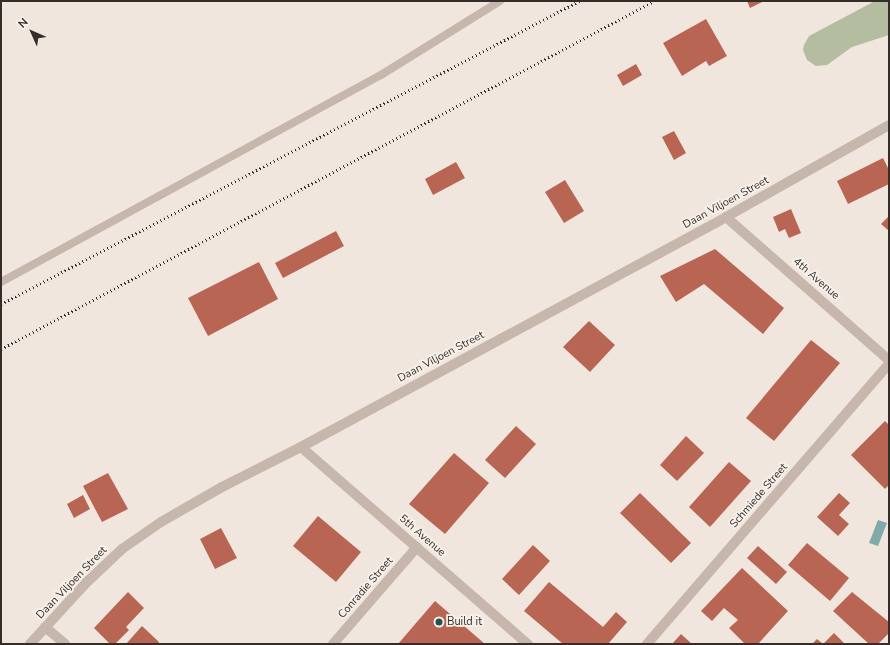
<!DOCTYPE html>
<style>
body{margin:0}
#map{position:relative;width:890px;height:645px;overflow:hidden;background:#f0e6de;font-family:"Nunito Sans",sans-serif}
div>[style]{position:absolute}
.green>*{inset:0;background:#b5bda0}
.water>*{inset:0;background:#80aaa9}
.building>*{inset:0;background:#b86653}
.service>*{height:8px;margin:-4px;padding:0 4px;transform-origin:4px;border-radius:4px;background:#c7b6ab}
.minor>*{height:10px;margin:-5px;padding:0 5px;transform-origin:5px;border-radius:5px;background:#c7b6ab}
.rail>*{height:3px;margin-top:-1.5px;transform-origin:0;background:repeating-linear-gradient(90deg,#352d2a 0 1px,transparent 0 4px)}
.dots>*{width:11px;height:11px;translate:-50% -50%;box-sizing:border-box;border:2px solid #f8f1ea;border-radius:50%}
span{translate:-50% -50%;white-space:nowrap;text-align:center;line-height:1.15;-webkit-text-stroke:3.5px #f8f1ea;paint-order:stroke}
.street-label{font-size:11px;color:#352d2a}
.poi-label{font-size:11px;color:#352d2a}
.left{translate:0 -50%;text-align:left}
.frame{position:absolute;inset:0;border:2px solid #352d2a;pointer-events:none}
.north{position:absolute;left:12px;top:12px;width:40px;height:40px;-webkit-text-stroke:3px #f8f1ea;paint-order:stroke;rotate:315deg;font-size:11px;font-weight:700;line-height:16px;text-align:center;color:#352d2a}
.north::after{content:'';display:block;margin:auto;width:14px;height:18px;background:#352d2a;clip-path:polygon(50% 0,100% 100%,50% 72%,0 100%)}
</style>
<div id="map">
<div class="green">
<div style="clip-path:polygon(875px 1px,889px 1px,889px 35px,852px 47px,827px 65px,816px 66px,807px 60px,803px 50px,804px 45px,809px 36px)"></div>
</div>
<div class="water">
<div style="clip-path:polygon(878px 520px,887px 523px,878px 546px,869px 543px)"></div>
</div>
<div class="building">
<div style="clip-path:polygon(747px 1px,764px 1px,750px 8px)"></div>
<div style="clip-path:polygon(706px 19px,727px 56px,709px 66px,706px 61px,682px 76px,663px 43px)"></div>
<div style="clip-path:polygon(636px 64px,642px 75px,623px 86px,617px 75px)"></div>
<div style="clip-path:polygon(674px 131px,686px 153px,674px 160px,662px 137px)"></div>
<div style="clip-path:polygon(883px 158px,889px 170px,889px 184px,848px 204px,837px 181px)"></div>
<div style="clip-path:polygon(456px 162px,465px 178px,433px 195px,425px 179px)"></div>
<div style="clip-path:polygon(565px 180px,584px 211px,564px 223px,545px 192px)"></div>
<div style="clip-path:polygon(791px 209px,801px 233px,789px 238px,785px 229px,779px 232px,773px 217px)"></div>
<div style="clip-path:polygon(889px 216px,889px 231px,881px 224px)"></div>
<div style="clip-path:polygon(336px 231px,344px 246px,283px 278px,275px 263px)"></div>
<div style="clip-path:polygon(715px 249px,784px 308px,763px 334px,704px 284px,676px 302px,660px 276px)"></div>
<div style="clip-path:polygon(259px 262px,278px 299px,208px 336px,188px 298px)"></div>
<div style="clip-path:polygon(589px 321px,615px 345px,590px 372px,563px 347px)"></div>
<div style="clip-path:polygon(811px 340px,840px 363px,774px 441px,746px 418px)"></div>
<div style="clip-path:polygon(885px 421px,889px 425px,889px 485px,885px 489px,851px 455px)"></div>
<div style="clip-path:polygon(516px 426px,536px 444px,505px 478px,485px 460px)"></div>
<div style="clip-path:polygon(686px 436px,704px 453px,677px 481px,660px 465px)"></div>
<div style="clip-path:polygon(454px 453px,489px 483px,445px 534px,409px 504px)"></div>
<div style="clip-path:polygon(729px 462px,751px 481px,710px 527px,689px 507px)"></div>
<div style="clip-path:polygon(108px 473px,128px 509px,102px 522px,83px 486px)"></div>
<div style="clip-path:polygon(640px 493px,691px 543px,671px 563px,620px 513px)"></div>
<div style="clip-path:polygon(839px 493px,850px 503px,839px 515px,849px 524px,838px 536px,817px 517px)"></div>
<div style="clip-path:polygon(83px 495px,90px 509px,74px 518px,67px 504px)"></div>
<div style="clip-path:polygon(318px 516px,361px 552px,336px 582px,293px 546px)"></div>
<div style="clip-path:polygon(221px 528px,237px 558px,215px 569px,200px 539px)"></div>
<div style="clip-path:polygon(807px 543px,849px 578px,830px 601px,788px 565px)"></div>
<div style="clip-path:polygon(533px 545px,550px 561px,519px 595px,502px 579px)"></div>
<div style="clip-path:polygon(758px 546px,787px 572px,776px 584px,747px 558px)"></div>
<div style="clip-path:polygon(742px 568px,788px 611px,758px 644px,745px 644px,729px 628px,738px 620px,724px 608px,712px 621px,701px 611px)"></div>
<div style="clip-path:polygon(549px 582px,603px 627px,616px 612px,627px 622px,608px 644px,563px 644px,524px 611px)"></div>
<div style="clip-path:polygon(128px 592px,144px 608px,126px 627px,129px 630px,115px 644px,110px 644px,94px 628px)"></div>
<div style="clip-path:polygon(852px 592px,889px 622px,889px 633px,878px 644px,869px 644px,833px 611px)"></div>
<div style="clip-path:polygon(435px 601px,485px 644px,398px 644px)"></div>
<div style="clip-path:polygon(142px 626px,159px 642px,158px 644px,126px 644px)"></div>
<div style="clip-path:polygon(834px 633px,845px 644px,812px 644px,817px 639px,823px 644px)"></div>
<div style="clip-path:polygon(681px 634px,692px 644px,672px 644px)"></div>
</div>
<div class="service">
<div style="left:1px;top:282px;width:433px;rotate:-28.6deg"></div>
<div style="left:381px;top:75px;width:140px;rotate:-31.9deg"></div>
</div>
<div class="minor">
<div style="left:726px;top:217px;width:217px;rotate:41.3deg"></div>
<div style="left:301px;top:447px;width:301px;rotate:41deg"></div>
<div style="left:45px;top:627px;width:26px;rotate:40deg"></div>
<div style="left:30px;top:644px;width:84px;rotate:-47.4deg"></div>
<div style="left:87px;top:582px;width:48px;rotate:-43.3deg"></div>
<div style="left:122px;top:549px;width:47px;rotate:-34.7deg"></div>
<div style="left:161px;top:522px;width:70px;rotate:-29.8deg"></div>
<div style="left:222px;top:487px;width:89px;rotate:-26.9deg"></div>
<div style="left:301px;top:447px;width:483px;rotate:-28.4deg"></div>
<div style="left:726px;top:217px;width:187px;rotate:-29.4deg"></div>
<div style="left:333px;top:644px;width:128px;rotate:-49.1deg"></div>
<div style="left:647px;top:644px;width:370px;rotate:-49.2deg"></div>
</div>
<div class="rail">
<div style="left:1px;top:304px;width:653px;rotate:-27.66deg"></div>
<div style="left:1px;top:349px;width:740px;rotate:-28.05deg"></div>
</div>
<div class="dots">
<div style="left:439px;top:622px;background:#245252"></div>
</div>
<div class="street-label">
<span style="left:726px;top:203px;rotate:-29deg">Daan Viljoen Street</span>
<span style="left:816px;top:279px;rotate:41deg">4th Avenue</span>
<span style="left:441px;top:357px;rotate:-28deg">Daan Viljoen Street</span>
<span style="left:759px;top:496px;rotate:-49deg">Schmiede Street</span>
<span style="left:422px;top:536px;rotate:41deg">5th Avenue</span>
<span style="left:72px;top:583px;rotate:-46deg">Daan Viljoen Street</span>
<span style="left:366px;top:588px;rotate:-49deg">Conradie Street</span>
</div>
<div class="poi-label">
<span class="left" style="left:447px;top:622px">Build it</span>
</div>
<div class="frame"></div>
<div class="north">N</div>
</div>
